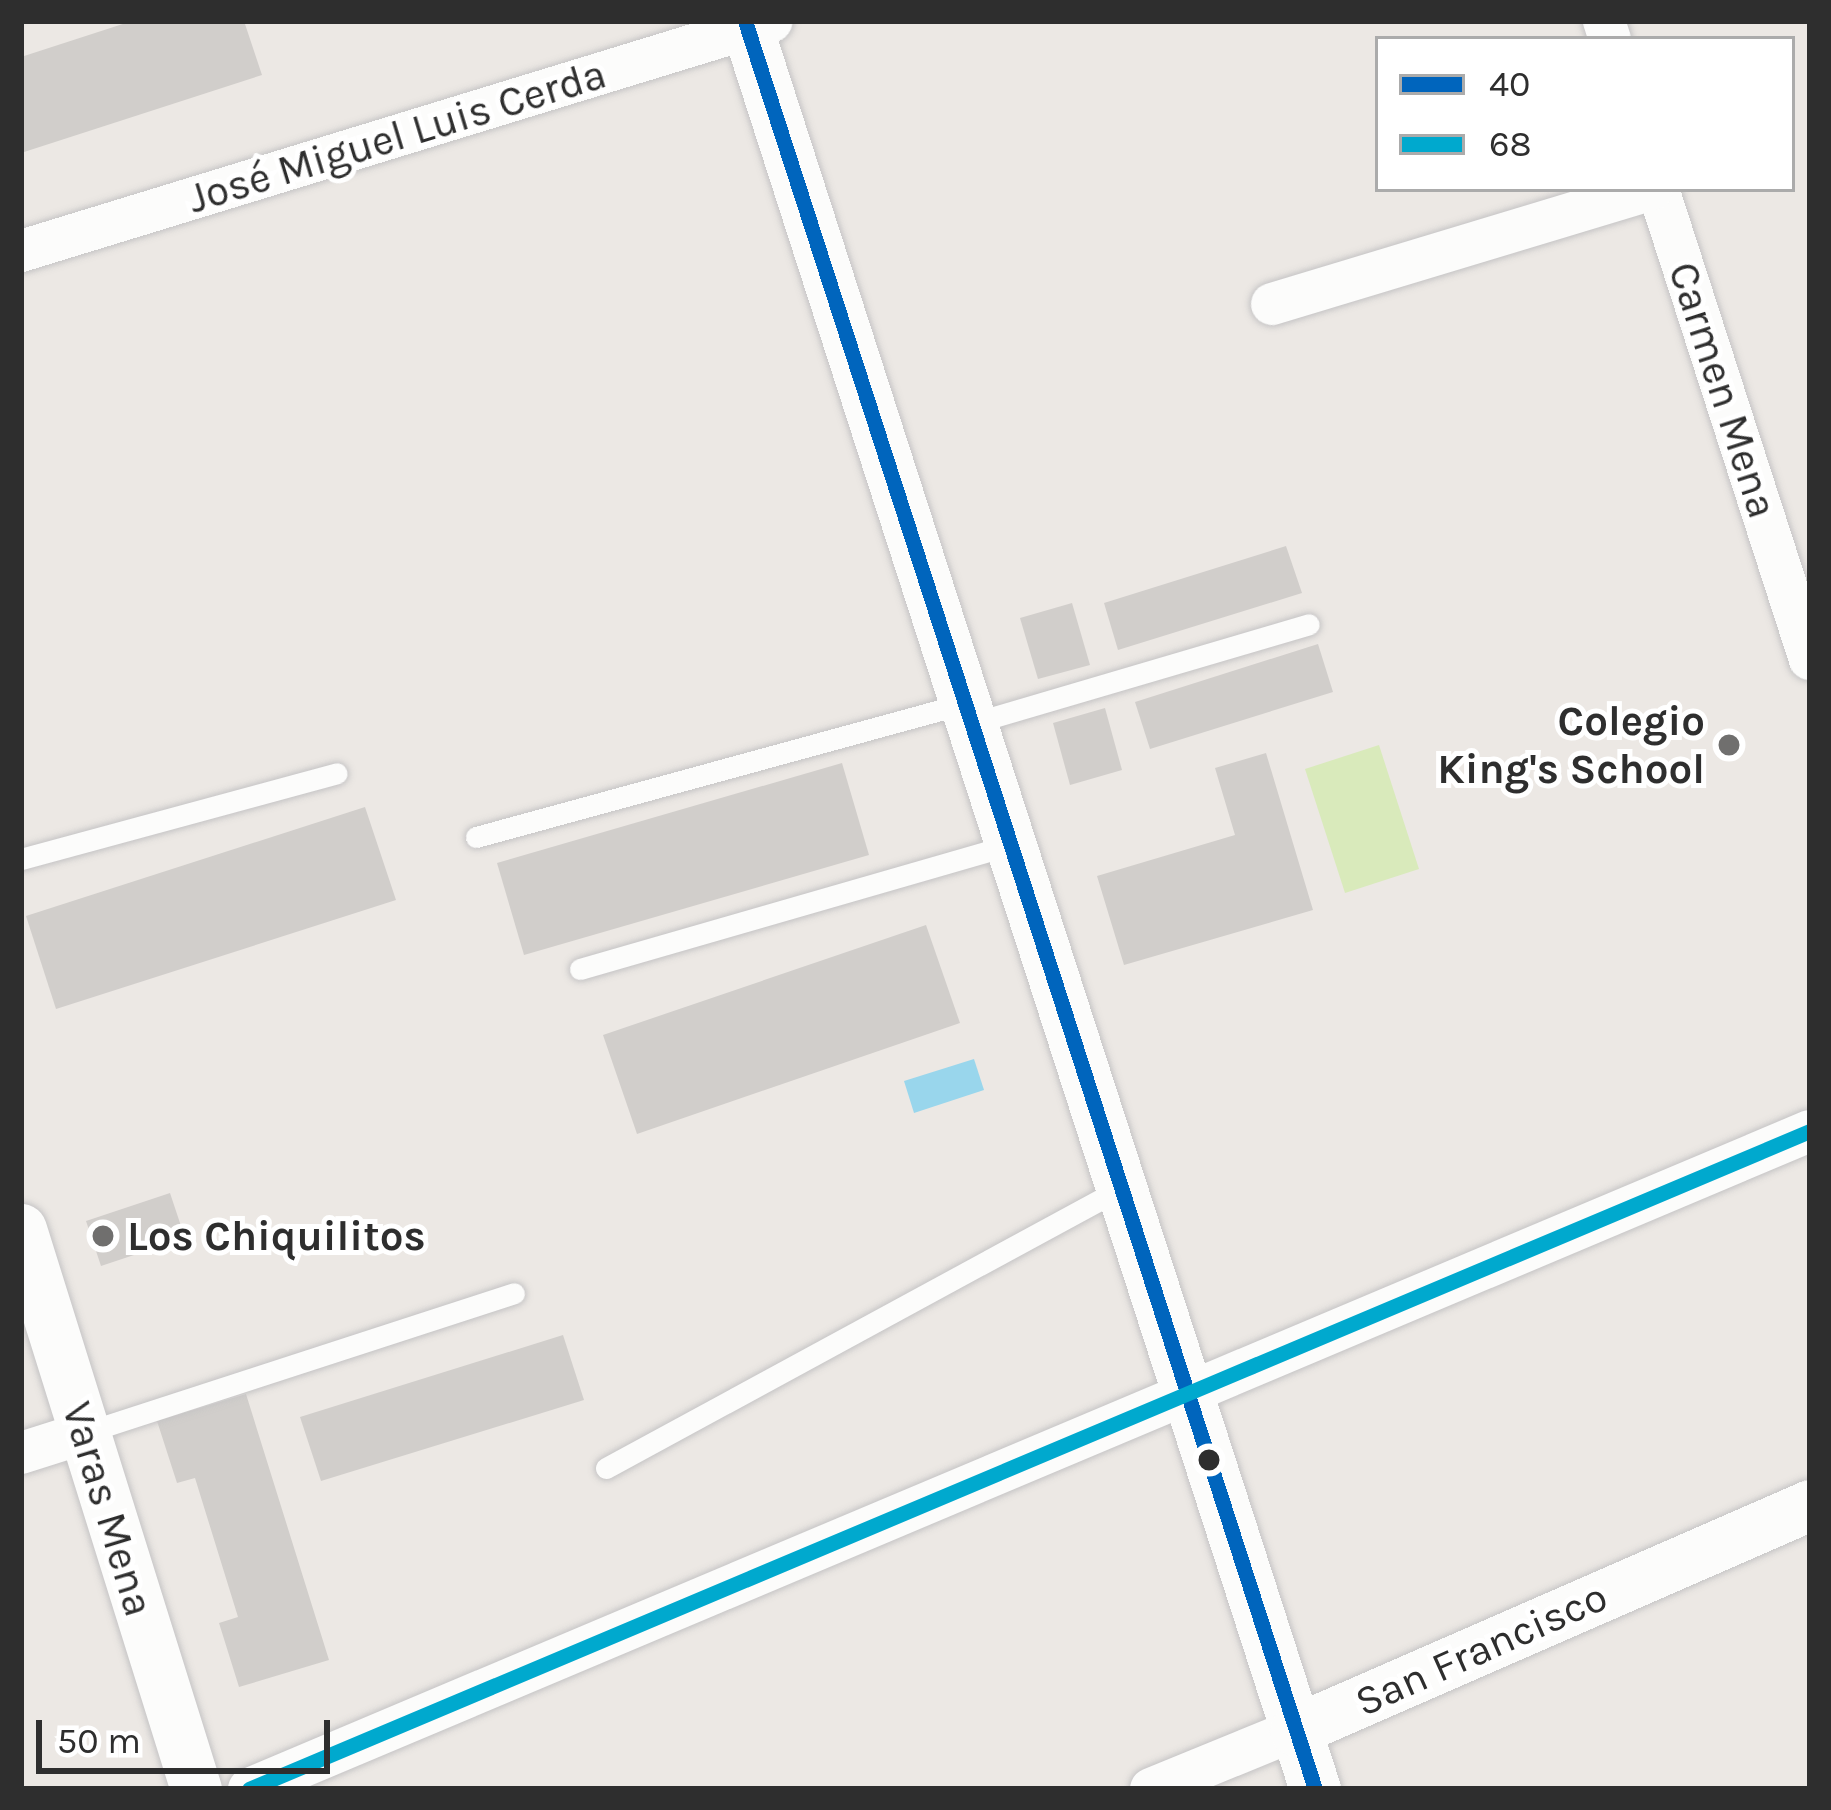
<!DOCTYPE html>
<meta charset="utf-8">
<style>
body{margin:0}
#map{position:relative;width:1831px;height:1810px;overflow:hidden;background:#ece8e4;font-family:Karla,sans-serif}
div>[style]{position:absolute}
.pitch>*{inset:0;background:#d9eabb}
.water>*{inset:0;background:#99d6ec}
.building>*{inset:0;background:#d1cecb}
.roads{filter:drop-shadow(0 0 3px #c5c4c5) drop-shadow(0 0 3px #c5c4c5)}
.service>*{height:21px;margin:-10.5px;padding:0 10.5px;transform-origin:10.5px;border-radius:10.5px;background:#fcfcfb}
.minor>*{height:42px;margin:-21px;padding:0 21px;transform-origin:21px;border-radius:21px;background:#fcfcfb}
.tertiary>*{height:51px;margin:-25.5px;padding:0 25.5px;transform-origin:25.5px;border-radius:25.5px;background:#fcfcfb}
.bus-1>*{height:15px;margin:-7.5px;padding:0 7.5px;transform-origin:7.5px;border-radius:7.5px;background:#0065bd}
.bus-2>*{height:15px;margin:-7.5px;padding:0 7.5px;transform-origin:7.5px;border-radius:7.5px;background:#00a9ce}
.dots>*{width:33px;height:33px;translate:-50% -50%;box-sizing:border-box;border:6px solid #fff;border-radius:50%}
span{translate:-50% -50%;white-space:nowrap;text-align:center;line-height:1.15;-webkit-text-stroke:10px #fff;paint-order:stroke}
.street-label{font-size:42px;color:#2e2e2e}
.poi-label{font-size:42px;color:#2e2e2e;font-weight:700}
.right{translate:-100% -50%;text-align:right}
.left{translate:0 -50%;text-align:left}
.frame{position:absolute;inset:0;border:24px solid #2e2e2e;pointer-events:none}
.legend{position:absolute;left:1375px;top:36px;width:420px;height:156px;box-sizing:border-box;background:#fff;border:3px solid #ababab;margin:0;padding:15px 21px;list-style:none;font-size:36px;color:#2e2e2e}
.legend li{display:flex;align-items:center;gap:24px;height:60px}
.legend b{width:60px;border:3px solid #ababab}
.scale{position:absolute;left:36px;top:1720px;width:294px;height:54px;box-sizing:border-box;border:6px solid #2e2e2e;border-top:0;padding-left:15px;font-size:36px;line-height:42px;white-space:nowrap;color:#2e2e2e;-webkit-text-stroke:9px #fff;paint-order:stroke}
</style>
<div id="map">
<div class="pitch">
<div style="clip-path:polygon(1379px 745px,1419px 869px,1345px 893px,1305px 769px)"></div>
</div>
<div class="water">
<div style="clip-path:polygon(974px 1059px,984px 1090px,914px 1113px,904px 1081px)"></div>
</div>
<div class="building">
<div style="clip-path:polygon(132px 21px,244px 21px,262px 75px,21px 153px,21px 57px)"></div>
<div style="clip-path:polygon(1286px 546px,1302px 593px,1118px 650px,1104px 603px)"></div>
<div style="clip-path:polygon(1072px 603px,1090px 665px,1038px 679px,1020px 618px)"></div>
<div style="clip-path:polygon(1318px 644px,1333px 692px,1150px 749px,1135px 702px)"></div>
<div style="clip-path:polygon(1105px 708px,1122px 770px,1070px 785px,1053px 723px)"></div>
<div style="clip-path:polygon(1266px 753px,1313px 910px,1124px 965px,1097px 876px,1235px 835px,1215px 768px)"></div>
<div style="clip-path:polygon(842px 763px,869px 855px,524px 955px,497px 863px)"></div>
<div style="clip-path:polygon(365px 807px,396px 900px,56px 1009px,26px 916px)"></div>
<div style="clip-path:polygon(926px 925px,960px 1023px,637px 1134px,603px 1035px)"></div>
<div style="clip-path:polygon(170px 1193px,185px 1238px,101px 1266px,86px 1221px)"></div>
<div style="clip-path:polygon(563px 1335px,584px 1400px,321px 1481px,300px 1417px)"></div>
<div style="clip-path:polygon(246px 1394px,329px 1660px,239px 1687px,219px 1623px,238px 1617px,195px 1478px,177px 1483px,157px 1421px)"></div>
</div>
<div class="roads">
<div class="service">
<div style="left:970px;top:724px;width:353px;rotate:-16.4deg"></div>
<div style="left:476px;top:837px;width:504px;rotate:-15.3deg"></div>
<div style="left:21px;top:859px;width:327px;rotate:-15.2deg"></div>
<div style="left:580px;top:969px;width:443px;rotate:-16.1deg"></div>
<div style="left:84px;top:1433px;width:452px;rotate:-18deg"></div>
<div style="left:606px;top:1468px;width:580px;rotate:-28.51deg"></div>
</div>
<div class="minor">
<div style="left:1604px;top:21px;width:19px;rotate:72deg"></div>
<div style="left:1658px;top:189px;width:494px;rotate:72.1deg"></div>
<div style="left:21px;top:251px;width:785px;rotate:-17.03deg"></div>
<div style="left:1272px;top:304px;width:397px;rotate:-16.8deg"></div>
<div style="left:21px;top:1453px;width:66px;rotate:-17.6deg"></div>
<div style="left:249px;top:1789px;width:1694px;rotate:-22.86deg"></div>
<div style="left:1151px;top:1789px;width:156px;rotate:-22.3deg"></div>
</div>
<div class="tertiary">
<div style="left:745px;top:21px;width:1858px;rotate:72.13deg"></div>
<div style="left:21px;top:1229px;width:587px;rotate:72.65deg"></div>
<div style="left:1295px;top:1730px;width:562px;rotate:-23.6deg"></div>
</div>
</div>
<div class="bus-1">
<div style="left:745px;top:21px;width:1858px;rotate:72.13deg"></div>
</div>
<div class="bus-2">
<div style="left:249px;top:1789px;width:1694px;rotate:-22.86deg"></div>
</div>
<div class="dots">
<div style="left:1729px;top:745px;background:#706f6e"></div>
<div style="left:103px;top:1236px;background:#706f6e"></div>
<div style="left:1209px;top:1460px;background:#2e2e2e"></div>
</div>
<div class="street-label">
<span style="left:397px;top:136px;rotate:-17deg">José Miguel Luis Cerda</span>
<span style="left:1723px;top:390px;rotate:72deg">Carmen Mena</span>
<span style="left:108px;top:1509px;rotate:73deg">Varas Mena</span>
<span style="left:1481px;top:1649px;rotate:-24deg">San Francisco</span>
</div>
<div class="poi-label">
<span class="right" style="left:1705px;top:745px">Colegio<br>King's School</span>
<span class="left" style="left:127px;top:1236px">Los Chiquilitos</span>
</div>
<div class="frame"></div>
<ul class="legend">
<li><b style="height:15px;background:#0065bd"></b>40</li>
<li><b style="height:15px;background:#00a9ce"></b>68</li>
</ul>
<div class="scale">50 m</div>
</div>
